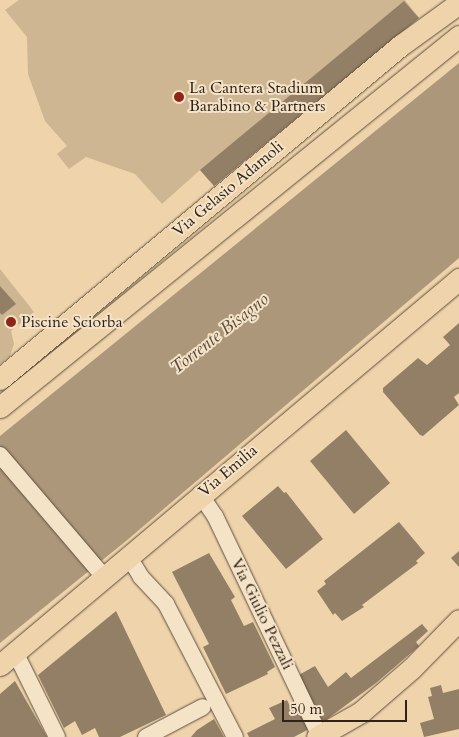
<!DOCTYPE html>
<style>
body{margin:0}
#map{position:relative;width:459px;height:737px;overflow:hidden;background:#efd4ab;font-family:Cardo,serif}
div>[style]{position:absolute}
.green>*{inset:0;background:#ceb692}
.water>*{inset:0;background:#ad977a}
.building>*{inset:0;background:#927f65}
.roads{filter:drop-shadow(0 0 1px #5e4e3e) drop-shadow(0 0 1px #5e4e3e)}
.minor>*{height:16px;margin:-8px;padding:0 8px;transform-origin:8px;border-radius:8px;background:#f5e3c8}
.major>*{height:21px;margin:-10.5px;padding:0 10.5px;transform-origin:10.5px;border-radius:10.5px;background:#efd4ab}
.dots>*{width:14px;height:14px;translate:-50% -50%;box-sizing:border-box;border:2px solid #f5e3c8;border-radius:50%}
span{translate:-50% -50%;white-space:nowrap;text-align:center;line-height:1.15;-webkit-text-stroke:4px #f5e3c8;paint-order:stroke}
.poi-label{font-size:16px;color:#2e221a}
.left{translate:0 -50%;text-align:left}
.street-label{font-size:16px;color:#2e221a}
.water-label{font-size:18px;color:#5a4b3c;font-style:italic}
.scale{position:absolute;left:282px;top:700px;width:125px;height:22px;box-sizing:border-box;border:2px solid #2e221a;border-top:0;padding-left:6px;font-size:15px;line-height:18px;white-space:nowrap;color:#2e221a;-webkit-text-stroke:4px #f5e3c8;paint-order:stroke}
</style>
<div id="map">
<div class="green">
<div style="clip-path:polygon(19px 0,405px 0,419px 18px,214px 186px,200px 170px,162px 204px,135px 174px,86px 157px,69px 169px,57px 154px,67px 146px,45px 121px,28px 74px,27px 37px,5px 10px)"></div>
<div style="clip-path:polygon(0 269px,34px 312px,11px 331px,14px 344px,10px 356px,0 364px)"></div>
</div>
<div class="water">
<div style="clip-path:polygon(459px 63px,459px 258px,126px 541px,0 643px,0 436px)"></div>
</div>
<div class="building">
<div style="clip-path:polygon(404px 1px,419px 18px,214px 186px,200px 170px)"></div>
<div style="clip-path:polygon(0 286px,16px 304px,2px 315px,0 313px)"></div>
<div style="clip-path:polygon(459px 323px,459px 393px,454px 397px,459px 405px,423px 436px,420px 435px,383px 392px,383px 388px,418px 358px,427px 365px,450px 345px,443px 337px)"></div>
<div style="clip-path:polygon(346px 430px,390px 483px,354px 514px,310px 461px)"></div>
<div style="clip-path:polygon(278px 486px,284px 493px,286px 492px,323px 539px,286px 569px,242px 516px)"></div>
<div style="clip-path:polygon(399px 522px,425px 553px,416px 561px,418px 563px,362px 605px,364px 607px,342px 621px,335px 613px,333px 615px,317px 591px,326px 584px,324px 581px)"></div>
<div style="clip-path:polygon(459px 551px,459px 567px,451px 558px)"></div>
<div style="clip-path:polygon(209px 553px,235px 597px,231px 600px,244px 626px,253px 622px,275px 667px,267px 672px,268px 674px,226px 694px,203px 647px,209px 644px,172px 572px)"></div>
<div style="clip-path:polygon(116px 611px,166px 715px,120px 737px,99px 737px,95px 728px,82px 735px,75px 721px,64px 728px,38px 675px)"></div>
<div style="clip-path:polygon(422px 624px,428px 631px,416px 642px,419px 646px,376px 683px,323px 722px,297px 676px,315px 666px,328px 687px,346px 672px,351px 678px)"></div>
<div style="clip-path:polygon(15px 681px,47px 737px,0 737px,0 694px)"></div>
<div style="clip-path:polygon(441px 685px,443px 693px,459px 689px,459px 729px,424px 737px,420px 723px,434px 719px,428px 697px,432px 696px,430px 688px)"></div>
<div style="clip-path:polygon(287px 700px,292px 710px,298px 707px,309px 729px,294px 737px,249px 737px,247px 733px,275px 719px,269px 708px)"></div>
<div style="clip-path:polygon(214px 719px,224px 737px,191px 737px,197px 730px)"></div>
</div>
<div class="roads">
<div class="minor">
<div style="left:0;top:455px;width:162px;rotate:49.5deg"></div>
<div style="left:200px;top:494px;width:27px;rotate:56deg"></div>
<div style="left:215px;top:516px;width:244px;rotate:64.5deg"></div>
<div style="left:129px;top:557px;width:23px;rotate:59deg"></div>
<div style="left:141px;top:577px;width:37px;rotate:47deg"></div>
<div style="left:166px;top:604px;width:150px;rotate:62.6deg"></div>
<div style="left:15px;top:652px;width:95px;rotate:63.7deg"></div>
<div style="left:146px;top:737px;width:64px;rotate:-27.8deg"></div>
</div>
<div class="major">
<div style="left:0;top:379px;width:522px;rotate:-39.79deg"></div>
<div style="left:401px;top:45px;width:72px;rotate:-35.9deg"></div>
<div style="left:0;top:407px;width:590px;rotate:-38.95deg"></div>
<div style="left:0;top:665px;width:600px;rotate:-40.06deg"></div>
<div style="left:317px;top:737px;width:51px;rotate:-29.6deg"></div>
<div style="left:361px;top:712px;width:67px;rotate:-40.8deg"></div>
<div style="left:412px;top:668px;width:67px;rotate:-45.6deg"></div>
</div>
</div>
<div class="dots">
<div style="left:179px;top:97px;background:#8f2418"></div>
<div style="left:11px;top:322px;background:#8f2418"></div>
</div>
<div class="poi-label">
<span class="left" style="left:189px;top:97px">La Cantera Stadium<br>Barabino &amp; Partners</span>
<span class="left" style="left:21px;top:322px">Piscine Sciorba</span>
</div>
<div class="street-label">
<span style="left:228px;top:189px;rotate:-40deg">Via Gelasio Adamoli</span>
<span style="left:228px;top:471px;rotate:-40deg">Via Emilia</span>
<span style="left:262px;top:614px;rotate:64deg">Via Giulio Pezzali</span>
</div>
<div class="water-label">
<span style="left:220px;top:334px;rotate:-38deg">Torrente Bisagno</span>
</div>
<div class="scale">50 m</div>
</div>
